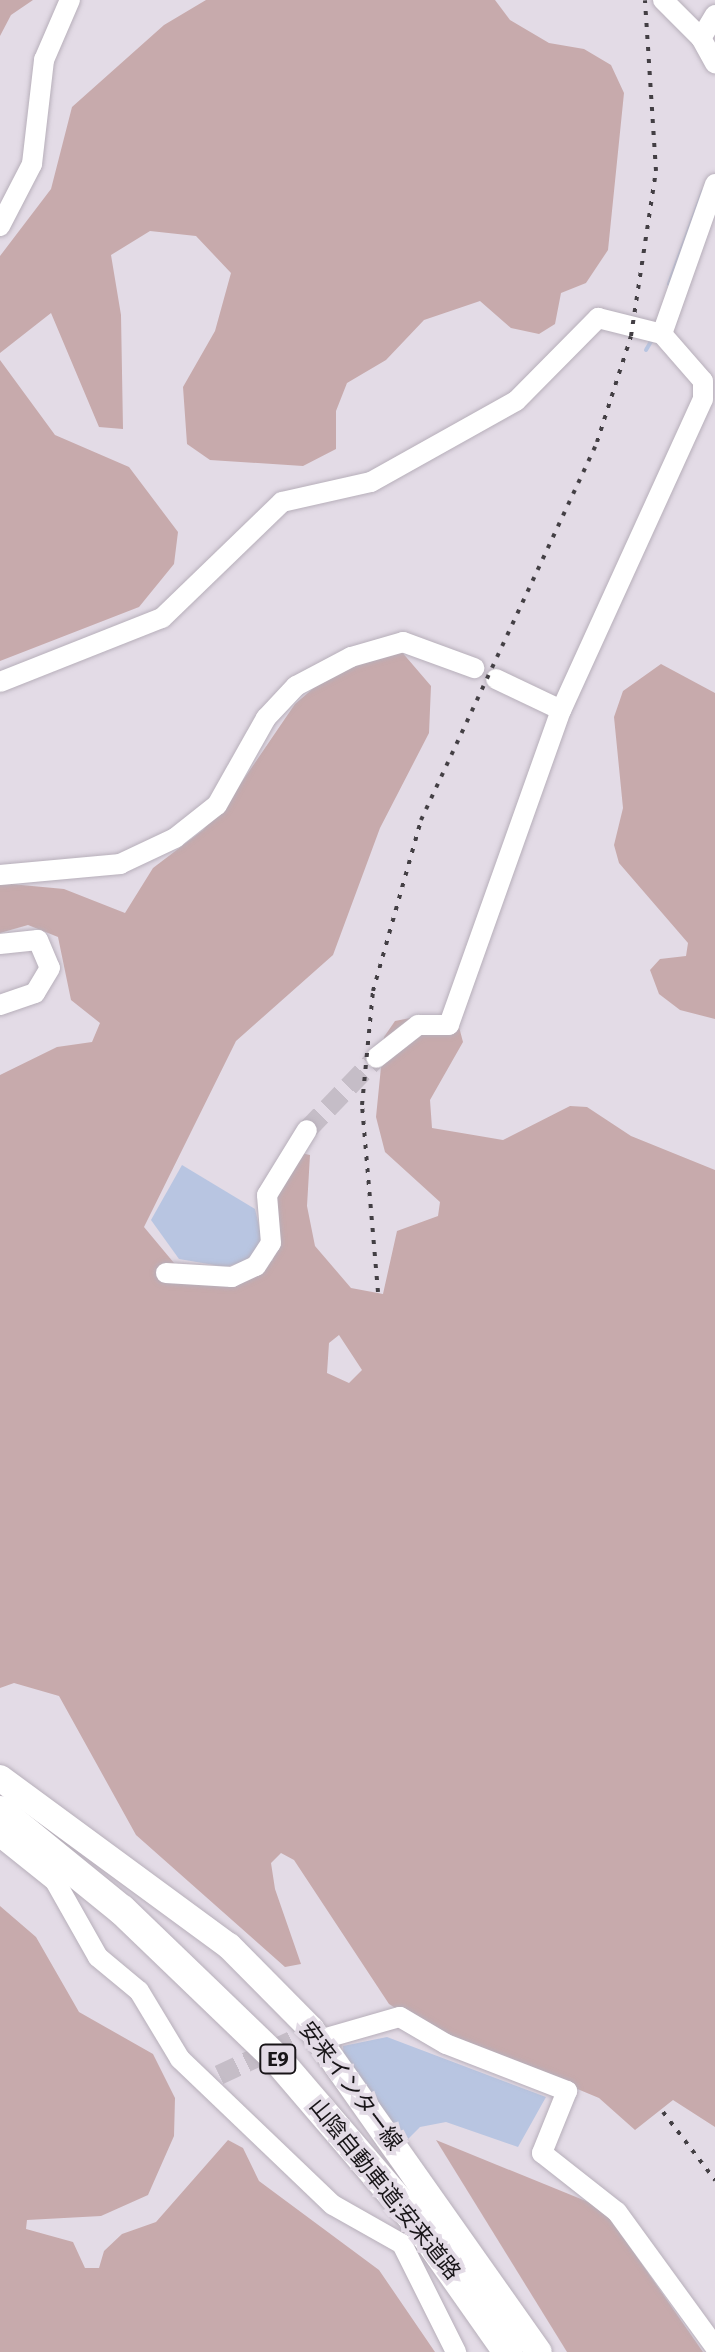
<!DOCTYPE html>
<meta charset="utf-8">
<style>
body{margin:0}
#map{position:relative;width:715px;height:2352px;overflow:hidden;background:#e3dbe6;font-family:"Fira Sans","Noto Sans JP",sans-serif}
div>[style]{position:absolute}
.green>*{inset:0;background:#c7aaac}
.water>*{inset:0;background:#b8c5e1}
.stream>*{height:4px;margin:-2px;padding:0 2px;transform-origin:2px;border-radius:2px;background:#b8c5e1}
.minor-tunnel>*{height:20px;margin-top:-10px;transform-origin:0;background:repeating-linear-gradient(90deg,#c5bdc7 0 20px,transparent 0 30px)}
.roads{filter:drop-shadow(0 0 2px #b7afba) drop-shadow(0 0 2px #b7afba)}
.minor>*{height:20px;margin:-10px;padding:0 10px;transform-origin:10px;border-radius:10px;background:#fff}
.major>*{height:26px;margin:-13px;padding:0 13px;transform-origin:13px;border-radius:13px;background:#fff}
.highway>*{height:30px;margin:-15px;padding:0 15px;transform-origin:15px;border-radius:15px;background:#fff}
.rail>*{height:4px;margin-top:-2px;transform-origin:0;background:repeating-linear-gradient(90deg,#433f44 0 4px,transparent 0 12px)}
span{translate:-50% -50%;white-space:nowrap;text-align:center;line-height:1.15;-webkit-text-stroke:8px #e3dbe6;paint-order:stroke}
.shield-label span{padding:2px 6px;background:#e3dbe6;border:2px solid;border-radius:6px;-webkit-text-stroke-width:0}
.shield-label{font-size:20px;color:#181518;font-weight:700}
.street-label{font-size:22px;color:#181518}
</style>
<div id="map">
<div class="green">
<div style="clip-path:polygon(0 0,33px 0,11px 15px,0 36px)"></div>
<div style="clip-path:polygon(206px 0,495px 0,510px 20px,549px 43px,584px 49px,611px 65px,624px 93px,608px 250px,586px 283px,561px 293px,555px 324px,539px 334px,511px 328px,480px 301px,424px 320px,386px 360px,347px 383px,336px 411px,336px 449px,303px 466px,210px 460px,187px 444px,183px 387px,215px 331px,231px 273px,196px 236px,150px 231px,111px 255px,121px 315px,123px 429px,99px 427px,51px 313px,0 353px,0 256px,51px 189px,72px 107px,164px 25px)"></div>
<div style="clip-path:polygon(0 360px,55px 435px,129px 467px,178px 532px,174px 564px,139px 607px,0 661px)"></div>
<div style="clip-path:polygon(evenodd,401px 651px,431px 686px,429px 733px,380px 828px,333px 955px,236px 1041px,144px 1227px,189px 1281px,246px 1279px,273px 1260px,275px 1202px,301px 1153px,310px 1155px,307px 1206px,315px 1246px,351px 1288px,383px 1294px,397px 1231px,438px 1216px,440px 1202px,385px 1152px,376px 1117px,384px 1037px,395px 1021px,426px 1015px,459px 1027px,463px 1042px,430px 1100px,432px 1128px,503px 1140px,570px 1106px,587px 1107px,631px 1136px,715px 1170px,715px 2127px,673px 2100px,635px 2130px,599px 2098px,419px 2023px,389px 2004px,294px 1860px,281px 1853px,271px 1863px,275px 1889px,301px 1964px,285px 1967px,136px 1835px,59px 1696px,14px 1683px,0 1688px,0 1075px,57px 1047px,92px 1042px,100px 1023px,71px 1000px,58px 937px,28px 925px,0 933px,0 883px,64px 889px,125px 913px,153px 868px,203px 830px,235px 792px,295px 704px,330px 674px,401px 651px,339px 1335px,362px 1370px,349px 1383px,327px 1373px,329px 1343px,339px 1335px)"></div>
<div style="clip-path:polygon(661px 664px,715px 693px,715px 1019px,680px 1010px,659px 994px,650px 970px,660px 959px,686px 956px,688px 943px,619px 863px,614px 845px,623px 808px,614px 717px,623px 691px)"></div>
<div style="clip-path:polygon(0 1906px,36px 1937px,79px 2012px,153px 2054px,175px 2098px,174px 2136px,148px 2195px,101px 2216px,27px 2220px,26px 2229px,73px 2242px,85px 2268px,99px 2268px,104px 2251px,122px 2234px,156px 2222px,228px 2140px,243px 2148px,259px 2181px,379px 2270px,435px 2352px,0 2352px)"></div>
<div style="clip-path:polygon(436px 2140px,603px 2208px,703px 2352px,567px 2352px)"></div>
</div>
<div class="water">
<div style="clip-path:polygon(182px 1165px,255px 1209px,263px 1243px,247px 1260px,226px 1267px,179px 1259px,151px 1220px)"></div>
<div style="clip-path:polygon(387px 2037px,546px 2097px,518px 2147px,446px 2122px,420px 2127px,406px 2141px,344px 2060px,343px 2046px)"></div>
</div>
<div class="stream">
<div style="left:669px;top:284px;width:99px;rotate:-69.9deg"></div>
<div style="left:646px;top:350px;width:14px;rotate:-60deg"></div>
</div>
<div class="minor-tunnel">
<div style="left:307px;top:1130px;width:100px;rotate:-46.2deg"></div>
<div style="left:219px;top:2075px;width:87px;rotate:-25.1deg"></div>
</div>
<div class="roads">
<div class="minor">
<div style="left:663px;top:0;width:54px;rotate:45deg"></div>
<div style="left:715px;top:15px;width:27px;rotate:121deg"></div>
<div style="left:701px;top:38px;width:29px;rotate:61deg"></div>
<div style="left:0;top:226px;width:70px;rotate:-62.7deg"></div>
<div style="left:32px;top:164px;width:105px;rotate:-83.4deg"></div>
<div style="left:44px;top:60px;width:65px;rotate:-66.6deg"></div>
<div style="left:662px;top:334px;width:159px;rotate:-70.5deg"></div>
<div style="left:496px;top:679px;width:72px;rotate:25.5deg"></div>
<div style="left:0;top:682px;width:174px;rotate:-21.6deg"></div>
<div style="left:162px;top:618px;width:167px;rotate:-44deg"></div>
<div style="left:282px;top:502px;width:91px;rotate:-12.7deg"></div>
<div style="left:371px;top:482px;width:166px;rotate:-29.2deg"></div>
<div style="left:516px;top:401px;width:117px;rotate:-45.3deg"></div>
<div style="left:598px;top:318px;width:66px;rotate:14deg"></div>
<div style="left:662px;top:334px;width:62px;rotate:48.9deg"></div>
<div style="left:703px;top:381px;width:18px;rotate:90deg"></div>
<div style="left:703px;top:399px;width:342px;rotate:114.5deg"></div>
<div style="left:561px;top:710px;width:334px;rotate:109.6deg"></div>
<div style="left:449px;top:1025px;width:31px;rotate:180deg"></div>
<div style="left:418px;top:1025px;width:53px;rotate:141.8deg"></div>
<div style="left:0;top:875px;width:121px;rotate:-5.2deg"></div>
<div style="left:120px;top:864px;width:61px;rotate:-25.3deg"></div>
<div style="left:175px;top:838px;width:53px;rotate:-38.2deg"></div>
<div style="left:217px;top:805px;width:100px;rotate:-60.6deg"></div>
<div style="left:266px;top:718px;width:44px;rotate:-46.8deg"></div>
<div style="left:296px;top:686px;width:62px;rotate:-27.8deg"></div>
<div style="left:351px;top:657px;width:54px;rotate:-16.1deg"></div>
<div style="left:403px;top:642px;width:76px;rotate:20.1deg"></div>
<div style="left:0;top:944px;width:38px;rotate:-6deg"></div>
<div style="left:38px;top:940px;width:30px;rotate:67deg"></div>
<div style="left:50px;top:968px;width:29px;rotate:121deg"></div>
<div style="left:35px;top:993px;width:37px;rotate:161deg"></div>
<div style="left:166px;top:1273px;width:66px;rotate:3.5deg"></div>
<div style="left:232px;top:1277px;width:26px;rotate:-25deg"></div>
<div style="left:256px;top:1266px;width:27px;rotate:-57deg"></div>
<div style="left:271px;top:1243px;width:48px;rotate:-94.8deg"></div>
<div style="left:267px;top:1195px;width:76px;rotate:-58.4deg"></div>
<div style="left:0;top:1837px;width:70px;rotate:38.7deg"></div>
<div style="left:55px;top:1881px;width:87px;rotate:60.5deg"></div>
<div style="left:98px;top:1957px;width:53px;rotate:39.7deg"></div>
<div style="left:139px;top:1991px;width:79px;rotate:58.9deg"></div>
<div style="left:180px;top:2059px;width:211px;rotate:43.7deg"></div>
<div style="left:333px;top:2205px;width:79px;rotate:29.5deg"></div>
<div style="left:402px;top:2244px;width:121px;rotate:63.4deg"></div>
<div style="left:319px;top:2040px;width:84px;rotate:-15.9deg"></div>
<div style="left:400px;top:2017px;width:53px;rotate:30.4deg"></div>
<div style="left:446px;top:2044px;width:130px;rotate:21.2deg"></div>
<div style="left:567px;top:2091px;width:67px;rotate:112deg"></div>
<div style="left:542px;top:2153px;width:95px;rotate:38.2deg"></div>
<div style="left:617px;top:2212px;width:167px;rotate:54deg"></div>
</div>
<div class="major">
<div style="left:0;top:1778px;width:284px;rotate:36.3deg"></div>
<div style="left:229px;top:1946px;width:117px;rotate:45.3deg"></div>
<div style="left:311px;top:2029px;width:395px;rotate:54.8deg"></div>
</div>
<div class="highway">
<div style="left:0;top:1811px;width:157px;rotate:39.1deg"></div>
<div style="left:122px;top:1910px;width:215px;rotate:43.9deg"></div>
<div style="left:277px;top:2059px;width:213px;rotate:49.4deg"></div>
<div style="left:416px;top:2221px;width:160px;rotate:54.9deg"></div>
</div>
</div>
<div class="rail">
<div style="left:378px;top:1292px;width:188px;rotate:-94.9deg"></div>
<div style="left:362px;top:1105px;width:115px;rotate:-84.5deg"></div>
<div style="left:373px;top:991px;width:178px;rotate:-74.3deg"></div>
<div style="left:421px;top:820px;width:417px;rotate:-65deg"></div>
<div style="left:597px;top:442px;width:111px;rotate:-72.2deg"></div>
<div style="left:631px;top:336px;width:167px;rotate:-81.4deg"></div>
<div style="left:656px;top:171px;width:171px;rotate:-93.7deg"></div>
<div style="left:663px;top:2112px;width:86px;rotate:52.6deg"></div>
</div>
<div class="shield-label">
<span style="left:278px;top:2059px">E9</span>
</div>
<div class="street-label">
<span style="left:351px;top:2086px;rotate:53deg">安来インター線</span>
<span style="left:385px;top:2189px;rotate:51deg">山陰自動車道;安来道路</span>
</div>
</div>
